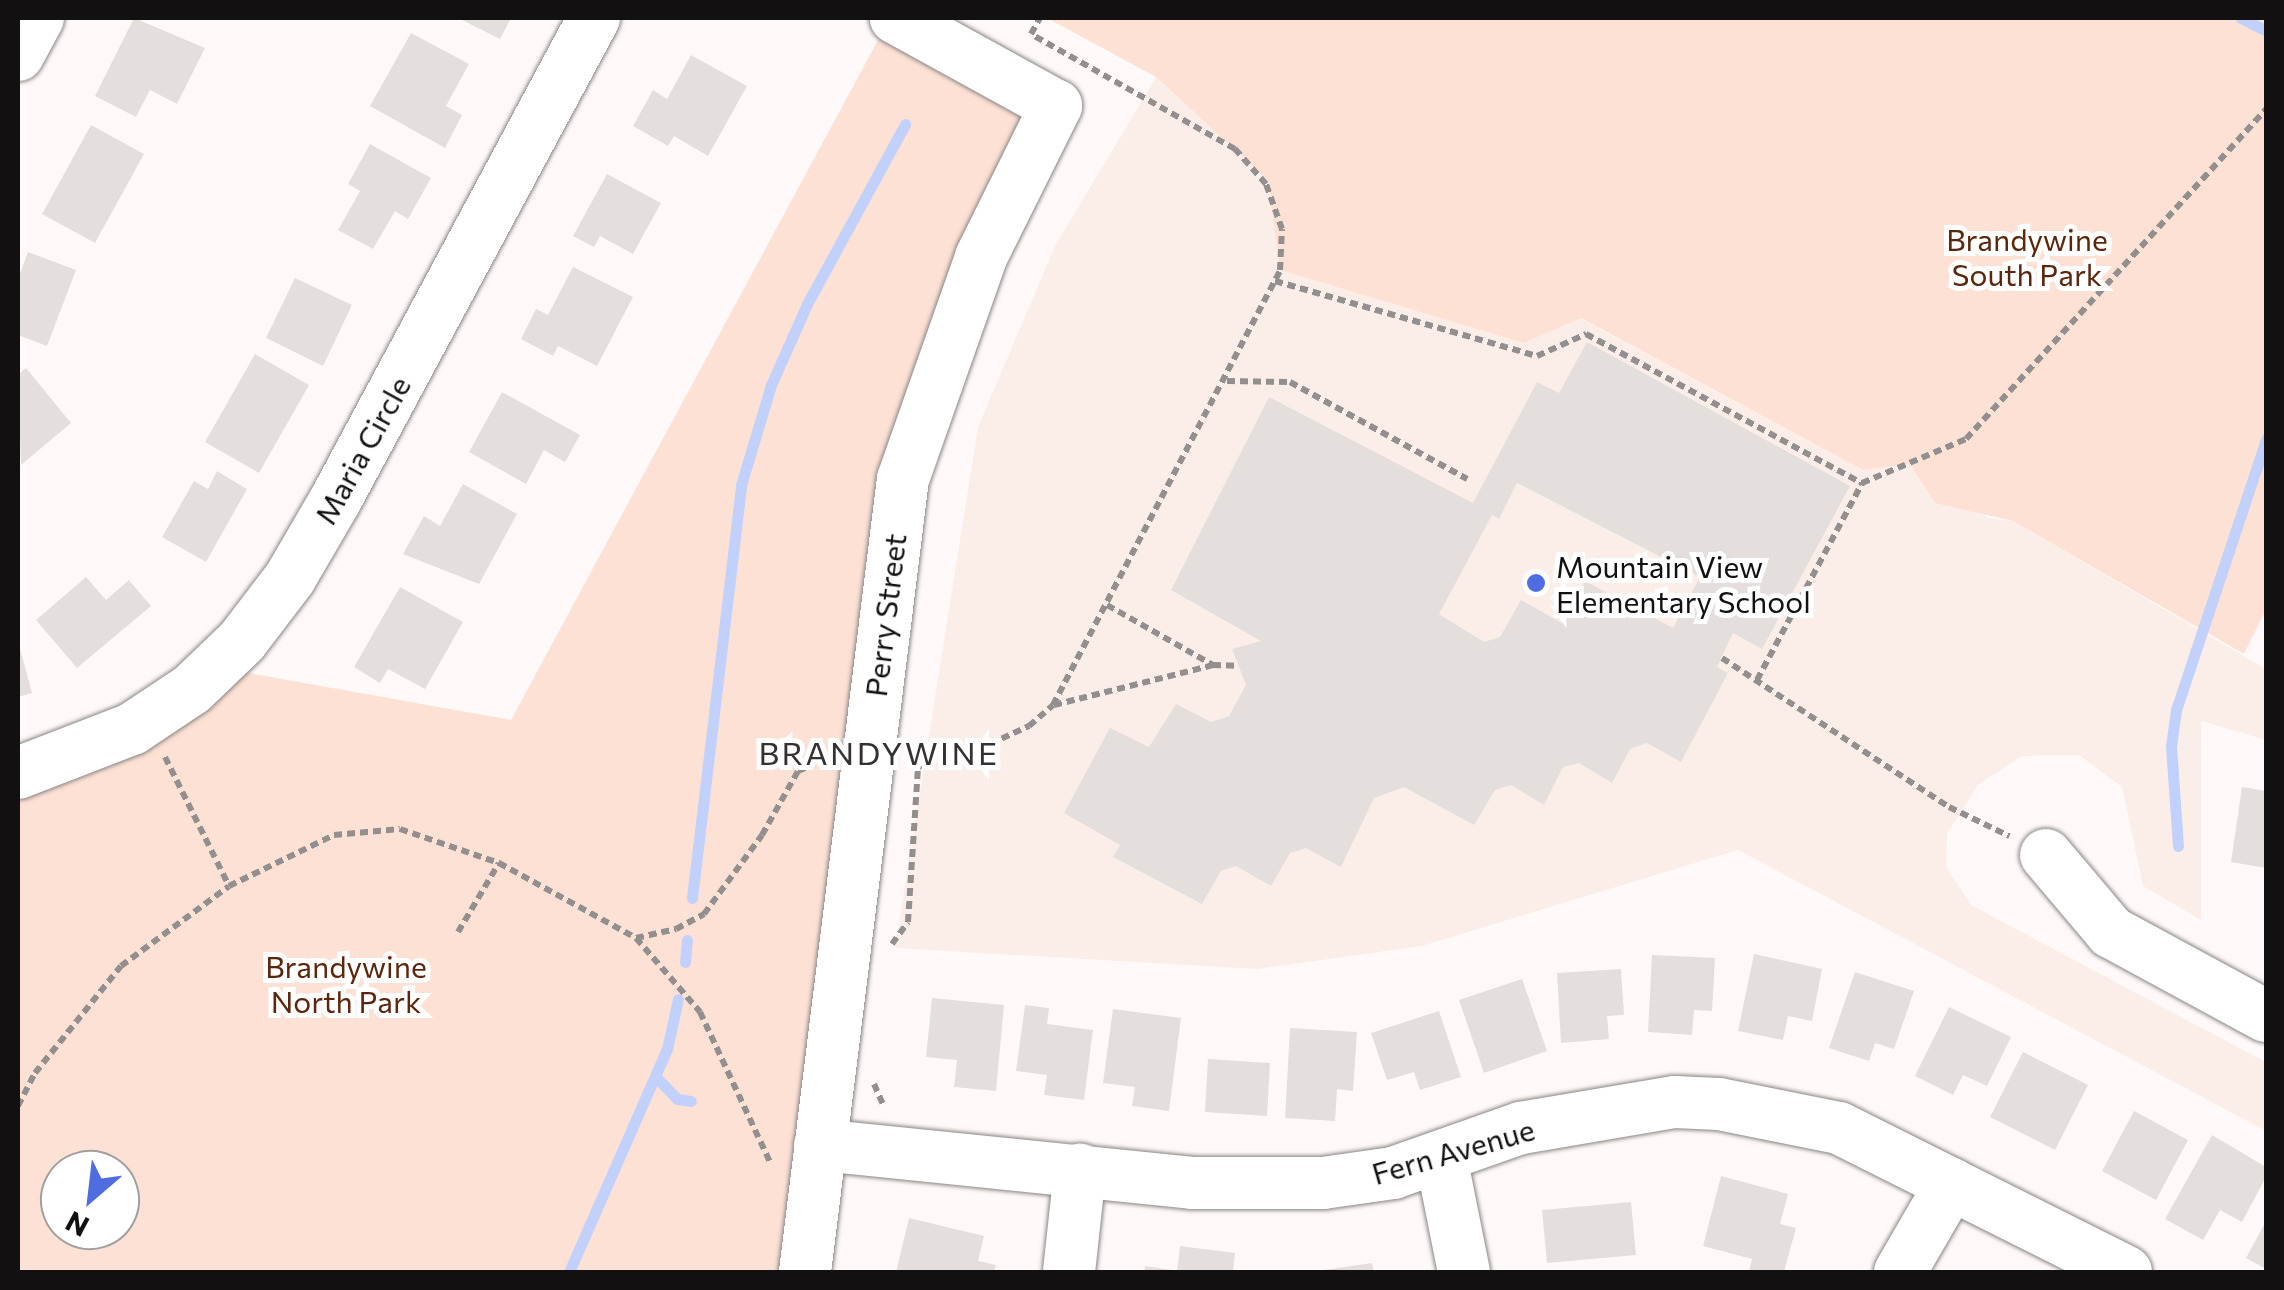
<!DOCTYPE html>
<style>
body{margin:0}
#map{position:relative;width:2284px;height:1290px;overflow:hidden;background:#fffaf9;font-family:Commissioner,sans-serif}
div>[style]{position:absolute}
.built>*{inset:0;background:#fbeee9}
.green>*{inset:0;background:#fee1d5}
.stream>*{height:11px;margin:-5.5px;padding:0 5.5px;transform-origin:5.5px;border-radius:5.5px;background:#c1d1fc}
.building>*{inset:0;background:#e4dfdd}
.path>*{height:6px;margin-top:-3px;transform-origin:0;background:repeating-linear-gradient(90deg,#928f8e 0 8px,transparent 0 13px)}
.roads{filter:drop-shadow(0 0 2px #8a8684) drop-shadow(0 0 2px #8a8684)}
.minor>*{height:52px;margin:-26px;padding:0 26px;transform-origin:26px;border-radius:26px;background:#fff}
.dots>*{width:28px;height:28px;translate:-50% -50%;box-sizing:border-box;border:5px solid #fff;border-radius:50%}
span{translate:-50% -50%;white-space:nowrap;text-align:center;line-height:1.15;-webkit-text-stroke:10px #fff;paint-order:stroke}
.park-label{font-size:30px;color:#5c260d}
.street-label{font-size:30px;color:#121010}
.poi-label{font-size:30px;color:#121010}
.left{translate:0 -50%;text-align:left}
.neighbourhood-label{font-size:32px;color:#353130;letter-spacing:2.5px}
.frame{position:absolute;inset:0;border:20px solid #121010;pointer-events:none}
.north{position:absolute;left:40px;top:1150px;width:100px;height:100px;box-sizing:border-box;background:#fff;border:2px solid #a09f9f;border-radius:50%;rotate:208deg;font-size:28px;font-weight:700;line-height:40px;text-align:center;color:#121010}
.north::after{content:'';display:block;margin:auto;width:35px;height:45px;background:#506ce1;clip-path:polygon(50% 0,100% 100%,50% 72%,0 100%)}
</style>
<div id="map">
<div class="built">
<div style="clip-path:polygon(1156px 77px,1268px 182px,1524px 343px,1580px 318px,1863px 470px,1910px 464px,1988px 518px,2013px 521px,2266px 669px,2266px 740px,2201px 721px,2201px 920px,2143px 886px,2122px 787px,2079px 755px,2022px 756px,1978px 785px,1947px 834px,1946px 866px,1971px 905px,2266px 1062px,2266px 1131px,1738px 850px,1422px 946px,1257px 969px,895px 948px,978px 427px,1055px 246px)"></div>
</div>
<div class="green">
<div style="clip-path:polygon(evenodd,890px 18px,1056px 106px,921px 420px,806px 1272px,18px 1272px,18px 773px,215px 667px,511px 720px,890px 18px,60px 1170px,120px 1170px,120px 1230px,60px 1230px,60px 1170px)"></div>
<div style="clip-path:polygon(1047px 18px,2266px 18px,2266px 610px,2244px 654px,2013px 521px,1935px 503px,1910px 464px,1863px 470px,1581px 318px,1524px 343px,1280px 270px,1268px 181px,1156px 77px)"></div>
</div>
<div class="stream">
<div style="left:2241px;top:18px;width:28px;rotate:27deg"></div>
<div style="left:2178px;top:846px;width:100px;rotate:-94deg"></div>
<div style="left:2171px;top:746px;width:36px;rotate:-82deg"></div>
<div style="left:2176px;top:710px;width:286px;rotate:-71.6deg"></div>
<div style="left:692px;top:898px;width:416px;rotate:-83.2deg"></div>
<div style="left:741px;top:485px;width:104px;rotate:-73.3deg"></div>
<div style="left:771px;top:385px;width:89px;rotate:-66deg"></div>
<div style="left:807px;top:304px;width:205px;rotate:-61.4deg"></div>
<div style="left:685px;top:962px;width:22px;rotate:-85deg"></div>
<div style="left:656px;top:1077px;width:30px;rotate:46deg"></div>
<div style="left:677px;top:1099px;width:14px;rotate:8deg"></div>
<div style="left:569px;top:1272px;width:244px;rotate:-66.3deg"></div>
<div style="left:667px;top:1049px;width:51px;rotate:-77.6deg"></div>
</div>
<div class="building">
<div style="clip-path:polygon(134px 18px,205px 48px,177px 104px,150px 90px,136px 117px,95px 96px)"></div>
<div style="clip-path:polygon(458px 18px,511px 18px,500px 39px)"></div>
<div style="clip-path:polygon(411px 33px,469px 64px,446px 106px,462px 115px,445px 148px,370px 106px)"></div>
<div style="clip-path:polygon(691px 55px,747px 86px,708px 156px,674px 136px,668px 146px,633px 126px,653px 90px,667px 99px)"></div>
<div style="clip-path:polygon(91px 125px,144px 154px,95px 243px,42px 214px)"></div>
<div style="clip-path:polygon(370px 144px,431px 178px,408px 219px,395px 211px,373px 249px,338px 230px,360px 191px,348px 184px)"></div>
<div style="clip-path:polygon(607px 174px,661px 203px,633px 254px,600px 236px,594px 247px,573px 236px)"></div>
<div style="clip-path:polygon(28px 252px,76px 270px,47px 346px,18px 335px,18px 279px)"></div>
<div style="clip-path:polygon(573px 267px,633px 297px,597px 366px,558px 346px,553px 356px,521px 339px,536px 309px,548px 315px)"></div>
<div style="clip-path:polygon(295px 278px,352px 305px,323px 366px,266px 338px)"></div>
<div style="clip-path:polygon(evenodd,1587px 342px,1850px 486px,1762px 649px,1733px 633px,1717px 667px,1728px 673px,1681px 762px,1647px 743px,1630px 749px,1612px 783px,1579px 763px,1563px 767px,1544px 805px,1511px 785px,1495px 790px,1474px 825px,1404px 787px,1374px 798px,1341px 867px,1306px 848px,1290px 853px,1271px 886px,1236px 866px,1221px 871px,1202px 904px,1113px 857px,1120px 845px,1064px 813px,1110px 728px,1149px 747px,1176px 704px,1211px 722px,1229px 716px,1246px 685px,1232px 649px,1261px 641px,1171px 590px,1269px 397px,1473px 503px,1537px 382px,1559px 393px,1587px 342px,1517px 483px,1700px 577px,1673px 628px,1585px 581px,1562px 623px,1521px 600px,1500px 637px,1484px 642px,1439px 614px,1492px 515px,1499px 519px,1517px 483px)"></div>
<div style="clip-path:polygon(255px 354px,309px 385px,259px 473px,205px 442px)"></div>
<div style="clip-path:polygon(26px 368px,71px 423px,21px 465px,18px 375px)"></div>
<div style="clip-path:polygon(502px 392px,580px 435px,565px 462px,544px 450px,526px 484px,469px 452px)"></div>
<div style="clip-path:polygon(217px 471px,247px 489px,206px 562px,162px 537px,194px 481px,208px 489px)"></div>
<div style="clip-path:polygon(463px 484px,517px 514px,479px 584px,403px 554px,424px 516px,440px 526px)"></div>
<div style="clip-path:polygon(86px 577px,106px 600px,129px 580px,151px 606px,77px 668px,36px 620px)"></div>
<div style="clip-path:polygon(400px 587px,463px 622px,425px 689px,388px 669px,380px 683px,354px 667px)"></div>
<div style="clip-path:polygon(19px 645px,32px 693px,18px 697px,18px 646px)"></div>
<div style="clip-path:polygon(2242px 787px,2266px 791px,2266px 868px,2231px 862px)"></div>
<div style="clip-path:polygon(1754px 954px,1822px 969px,1812px 1021px,1788px 1016px,1783px 1040px,1738px 1031px)"></div>
<div style="clip-path:polygon(1652px 955px,1715px 958px,1712px 1011px,1694px 1010px,1692px 1035px,1648px 1032px)"></div>
<div style="clip-path:polygon(1621px 969px,1624px 1015px,1607px 1016px,1609px 1039px,1561px 1043px,1557px 973px)"></div>
<div style="clip-path:polygon(1855px 972px,1914px 991px,1894px 1049px,1875px 1043px,1869px 1061px,1829px 1048px)"></div>
<div style="clip-path:polygon(1522px 979px,1547px 1051px,1484px 1073px,1459px 1000px)"></div>
<div style="clip-path:polygon(932px 998px,1004px 1005px,996px 1091px,954px 1087px,957px 1060px,926px 1057px)"></div>
<div style="clip-path:polygon(1025px 1005px,1049px 1008px,1047px 1024px,1093px 1030px,1084px 1100px,1044px 1095px,1047px 1075px,1016px 1071px)"></div>
<div style="clip-path:polygon(1949px 1007px,2011px 1037px,1987px 1086px,1963px 1075px,1953px 1095px,1915px 1076px)"></div>
<div style="clip-path:polygon(1113px 1009px,1181px 1018px,1169px 1111px,1132px 1106px,1135px 1087px,1103px 1083px)"></div>
<div style="clip-path:polygon(1439px 1011px,1461px 1077px,1420px 1090px,1414px 1072px,1387px 1080px,1371px 1033px)"></div>
<div style="clip-path:polygon(1290px 1028px,1357px 1032px,1353px 1091px,1337px 1089px,1335px 1121px,1285px 1118px)"></div>
<div style="clip-path:polygon(2023px 1052px,2088px 1085px,2055px 1150px,1990px 1117px)"></div>
<div style="clip-path:polygon(1208px 1059px,1270px 1063px,1267px 1116px,1205px 1112px)"></div>
<div style="clip-path:polygon(2134px 1111px,2188px 1140px,2156px 1200px,2102px 1171px)"></div>
<div style="clip-path:polygon(2212px 1135px,2266px 1167px,2266px 1177px,2242px 1222px,2220px 1210px,2203px 1240px,2165px 1219px)"></div>
<div style="clip-path:polygon(1721px 1176px,1788px 1194px,1780px 1224px,1796px 1228px,1784px 1272px,1749px 1272px,1752px 1259px,1703px 1246px)"></div>
<div style="clip-path:polygon(1631px 1202px,1636px 1255px,1547px 1263px,1542px 1210px)"></div>
<div style="clip-path:polygon(909px 1218px,984px 1236px,978px 1261px,996px 1265px,994px 1272px,896px 1272px)"></div>
<div style="clip-path:polygon(2266px 1221px,2266px 1269px,2246px 1258px)"></div>
<div style="clip-path:polygon(1180px 1246px,1235px 1253px,1233px 1272px,1177px 1272px)"></div>
<div style="clip-path:polygon(1372px 1263px,1374px 1272px,1324px 1272px,1324px 1270px)"></div>
<div style="clip-path:polygon(1145px 1266px,1172px 1270px,1172px 1272px,1144px 1272px)"></div>
</div>
<div class="path">
<div style="left:1275px;top:281px;width:273px;rotate:16deg"></div>
<div style="left:1537px;top:356px;width:54px;rotate:-24.2deg"></div>
<div style="left:1586px;top:334px;width:314px;rotate:28.4deg"></div>
<div style="left:1227px;top:381px;width:63px;rotate:0.9deg"></div>
<div style="left:1290px;top:382px;width:202px;rotate:28.7deg"></div>
<div style="left:1107px;top:605px;width:122px;rotate:29.5deg"></div>
<div style="left:1722px;top:658px;width:272px;rotate:33.3deg"></div>
<div style="left:1949px;top:807px;width:67px;rotate:25.8deg"></div>
<div style="left:1757px;top:680px;width:223px;rotate:-61.9deg"></div>
<div style="left:1862px;top:483px;width:113px;rotate:-22.9deg"></div>
<div style="left:1966px;top:439px;width:446px;rotate:-47.7deg"></div>
<div style="left:1054px;top:705px;width:164px;rotate:-14.1deg"></div>
<div style="left:1213px;top:665px;width:25px;rotate:2deg"></div>
<div style="left:165px;top:757px;width:144px;rotate:63.6deg"></div>
<div style="left:458px;top:932px;width:80px;rotate:-59.3deg"></div>
<div style="left:636px;top:938px;width:41px;rotate:-12.7deg"></div>
<div style="left:676px;top:929px;width:32px;rotate:-28deg"></div>
<div style="left:704px;top:914px;width:98px;rotate:-53.7deg"></div>
<div style="left:762px;top:835px;width:73px;rotate:-60.6deg"></div>
<div style="left:798px;top:771px;width:13px;rotate:-23deg"></div>
<div style="left:892px;top:944px;width:27px;rotate:-54deg"></div>
<div style="left:908px;top:922px;width:154px;rotate:-86.3deg"></div>
<div style="left:918px;top:768px;width:31px;rotate:-45deg"></div>
<div style="left:940px;top:746px;width:50px;rotate:-2.3deg"></div>
<div style="left:990px;top:744px;width:43px;rotate:-24.8deg"></div>
<div style="left:1029px;top:726px;width:32px;rotate:-41deg"></div>
<div style="left:1053px;top:705px;width:491px;rotate:-62.4deg"></div>
<div style="left:1280px;top:270px;width:41px;rotate:-87.2deg"></div>
<div style="left:1282px;top:229px;width:48px;rotate:-109.6deg"></div>
<div style="left:1266px;top:184px;width:47px;rotate:-131.5deg"></div>
<div style="left:1235px;top:149px;width:234px;rotate:-150.6deg"></div>
<div style="left:1031px;top:34px;width:18px;rotate:-61deg"></div>
<div style="left:874px;top:1084px;width:24px;rotate:66deg"></div>
<div style="left:18px;top:1106px;width:37px;rotate:-63deg"></div>
<div style="left:35px;top:1073px;width:137px;rotate:-51.2deg"></div>
<div style="left:121px;top:966px;width:134px;rotate:-36.5deg"></div>
<div style="left:229px;top:886px;width:117px;rotate:-25.9deg"></div>
<div style="left:334px;top:835px;width:66px;rotate:-5.2deg"></div>
<div style="left:400px;top:829px;width:105px;rotate:19deg"></div>
<div style="left:499px;top:863px;width:156px;rotate:28.7deg"></div>
<div style="left:636px;top:938px;width:98px;rotate:49.1deg"></div>
<div style="left:700px;top:1012px;width:168px;rotate:65deg"></div>
</div>
<div class="roads">
<div class="minor">
<div style="left:18px;top:55px;width:42px;rotate:-61.6deg"></div>
<div style="left:18px;top:773px;width:122px;rotate:-21.1deg"></div>
<div style="left:132px;top:729px;width:72px;rotate:-33.7deg"></div>
<div style="left:192px;top:689px;width:69px;rotate:-43.8deg"></div>
<div style="left:242px;top:641px;width:79px;rotate:-52.7deg"></div>
<div style="left:290px;top:578px;width:91px;rotate:-59.8deg"></div>
<div style="left:336px;top:499px;width:546px;rotate:-61.79deg"></div>
<div style="left:2046px;top:855px;width:101px;rotate:49.8deg"></div>
<div style="left:2111px;top:932px;width:176px;rotate:28.5deg"></div>
<div style="left:820px;top:1145px;width:374px;rotate:5.8deg"></div>
<div style="left:1192px;top:1183px;width:131px"></div>
<div style="left:1323px;top:1183px;width:71px;rotate:-8.1deg"></div>
<div style="left:1393px;top:1173px;width:136px;rotate:-19.4deg"></div>
<div style="left:1521px;top:1128px;width:156px;rotate:-9.6deg"></div>
<div style="left:1675px;top:1102px;width:44px;rotate:2.6deg"></div>
<div style="left:1719px;top:1104px;width:122px;rotate:11.3deg"></div>
<div style="left:1839px;top:1128px;width:321px;rotate:26.6deg"></div>
<div style="left:1441px;top:1157px;width:117px;rotate:78.7deg"></div>
<div style="left:805px;top:1272px;width:799px;rotate:-82.96deg"></div>
<div style="left:903px;top:479px;width:235px;rotate:-70.6deg"></div>
<div style="left:981px;top:257px;width:169px;rotate:-63.6deg"></div>
<div style="left:1056px;top:106px;width:183px;rotate:-151.2deg"></div>
<div style="left:1069px;top:1272px;width:103px;rotate:-83.8deg"></div>
<div style="left:1900px;top:1272px;width:102px;rotate:-59.9deg"></div>
</div>
</div>
<div class="dots">
<div style="left:1536px;top:583px;background:#506ce1"></div>
</div>
<div class="park-label">
<span style="left:2027px;top:256px">Brandywine<br>South Park</span>
<span style="left:346px;top:983px">Brandywine<br>North Park</span>
</div>
<div class="street-label">
<span style="left:362px;top:450px;rotate:-61deg">Maria Circle</span>
<span style="left:885px;top:615px;rotate:-83deg">Perry Street</span>
<span style="left:1453px;top:1151px;rotate:-16deg">Fern Avenue</span>
</div>
<div class="poi-label">
<span class="left" style="left:1556px;top:583px">Mountain View<br>Elementary School</span>
</div>
<div class="neighbourhood-label">
<span style="left:879px;top:752px">BRANDYWINE</span>
</div>
<div class="frame"></div>
<div class="north">N</div>
</div>
